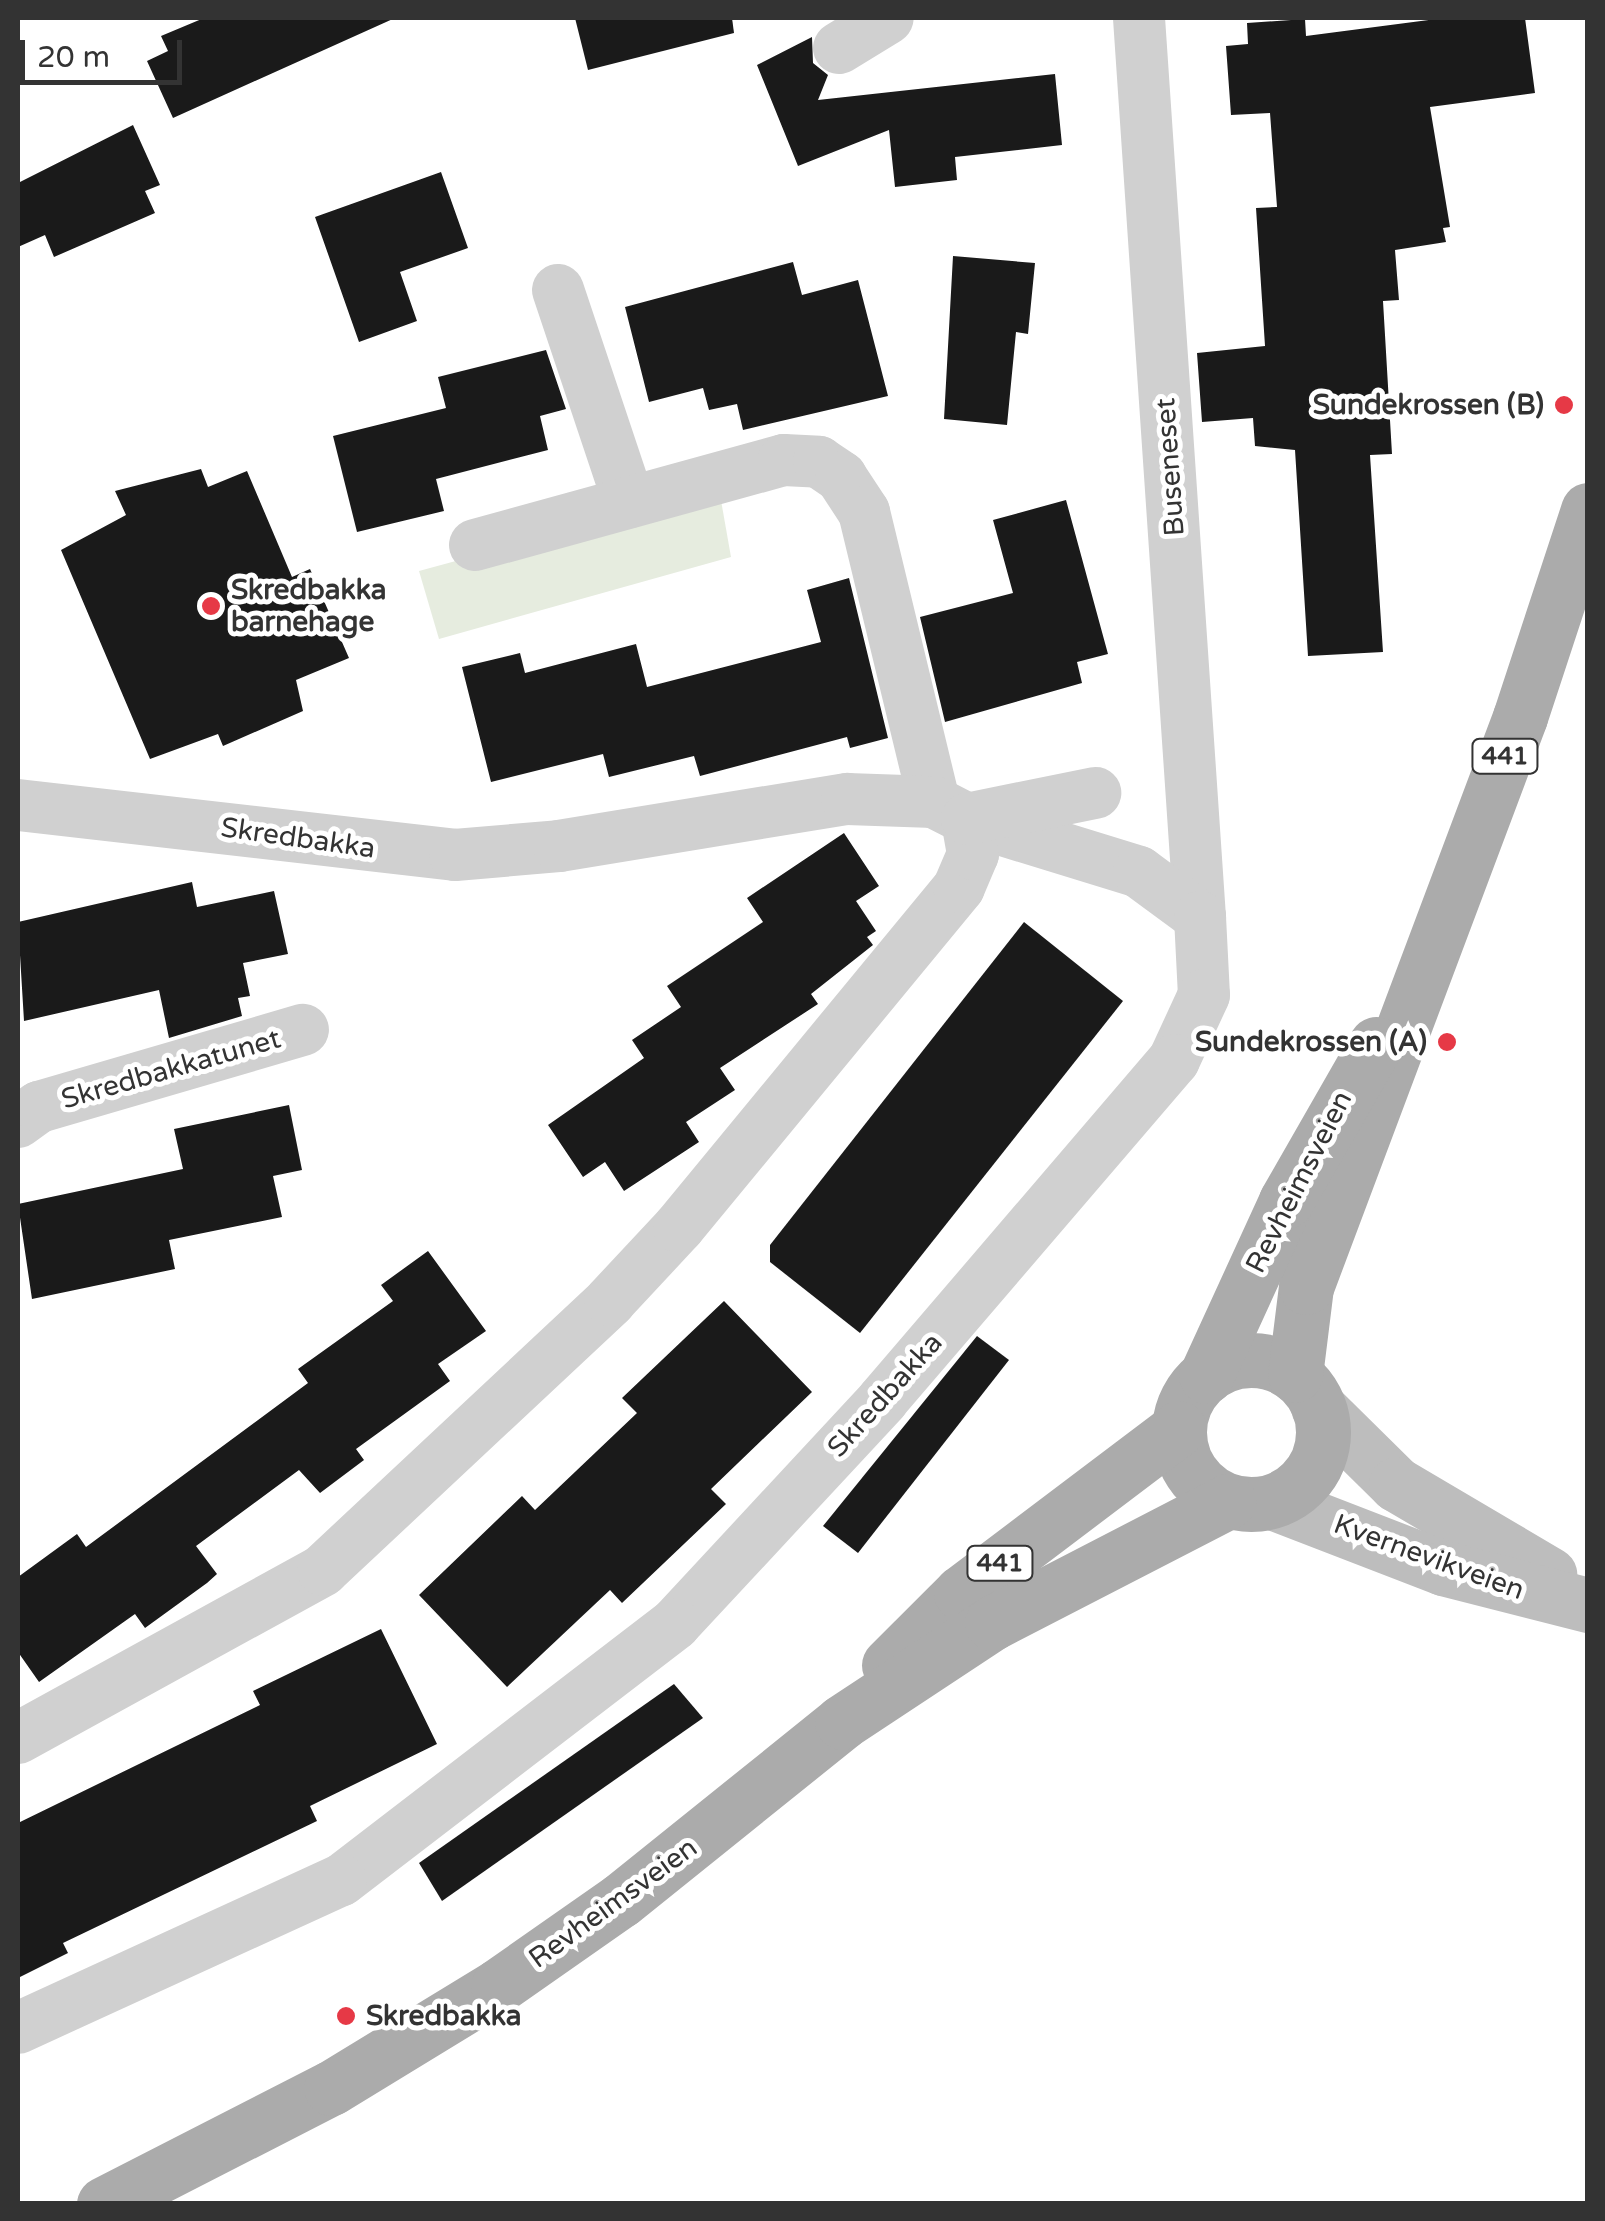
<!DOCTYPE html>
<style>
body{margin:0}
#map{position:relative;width:1605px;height:2221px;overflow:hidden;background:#fff;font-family:"Varela Round",sans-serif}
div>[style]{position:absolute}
.green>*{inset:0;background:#e6ecdf}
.building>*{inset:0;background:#1a1a1a}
.street>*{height:52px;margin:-26px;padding:0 26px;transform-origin:26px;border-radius:26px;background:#d0d0d0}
.secondary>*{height:55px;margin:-27.5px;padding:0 27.5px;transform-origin:27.5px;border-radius:27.5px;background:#bdbdbd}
.primary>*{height:55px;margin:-27.5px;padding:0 27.5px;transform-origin:27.5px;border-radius:27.5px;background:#ababab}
.primary>.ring{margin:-27.5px;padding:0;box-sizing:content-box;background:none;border:55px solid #ababab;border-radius:50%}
.dots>*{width:28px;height:28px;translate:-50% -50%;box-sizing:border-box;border:5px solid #fff;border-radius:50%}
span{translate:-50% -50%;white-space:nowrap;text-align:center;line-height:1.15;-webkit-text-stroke:10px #fff;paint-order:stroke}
.shield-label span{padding:2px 8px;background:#fff;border:2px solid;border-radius:8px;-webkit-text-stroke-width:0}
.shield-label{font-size:25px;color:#333;font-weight:700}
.poi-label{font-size:28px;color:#333;font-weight:700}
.right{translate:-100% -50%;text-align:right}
.left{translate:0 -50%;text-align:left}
.street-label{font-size:28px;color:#333}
.frame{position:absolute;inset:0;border:20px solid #333;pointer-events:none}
.scale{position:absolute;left:20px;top:40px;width:162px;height:45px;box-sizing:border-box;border:5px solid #333;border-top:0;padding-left:12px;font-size:30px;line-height:35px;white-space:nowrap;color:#333;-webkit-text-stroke:8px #fff;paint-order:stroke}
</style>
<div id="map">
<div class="green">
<div style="clip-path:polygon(719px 489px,731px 557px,439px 639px,419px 571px)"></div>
</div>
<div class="building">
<div style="clip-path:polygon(204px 18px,395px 18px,173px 118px,147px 61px,168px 51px,161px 36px)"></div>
<div style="clip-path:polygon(575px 18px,732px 18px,734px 33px,588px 70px)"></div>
<div style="clip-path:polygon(1444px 18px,1525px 18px,1535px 93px,1430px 107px,1450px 227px,1443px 228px,1446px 242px,1395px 250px,1399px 300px,1383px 301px,1392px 454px,1370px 455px,1383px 652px,1308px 656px,1295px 450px,1255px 446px,1253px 418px,1202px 422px,1197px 353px,1265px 346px,1256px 208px,1277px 207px,1270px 113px,1231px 115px,1226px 46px,1248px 44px,1247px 23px,1305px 19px,1306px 36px)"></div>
<div style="clip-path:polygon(812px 37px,813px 63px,828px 75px,818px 100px,1055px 74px,1062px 145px,955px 157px,957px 180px,895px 187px,889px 130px,798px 166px,757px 65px)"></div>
<div style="clip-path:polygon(133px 125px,160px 185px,145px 191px,155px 213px,54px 257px,45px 235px,18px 247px,18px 183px)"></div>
<div style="clip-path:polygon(441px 172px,468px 248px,400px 272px,417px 321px,359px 342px,315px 217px)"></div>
<div style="clip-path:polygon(953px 256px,1035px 263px,1028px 334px,1016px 332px,1007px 425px,944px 419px)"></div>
<div style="clip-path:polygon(793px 262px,802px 295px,858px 280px,888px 396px,743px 430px,737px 404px,709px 410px,703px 388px,649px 402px,625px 307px)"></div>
<div style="clip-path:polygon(546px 350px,566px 409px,540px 416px,548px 450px,436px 479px,444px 511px,357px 532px,333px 436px,446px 408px,438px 377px)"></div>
<div style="clip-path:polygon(201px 469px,208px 487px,247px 471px,292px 577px,310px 569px,349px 658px,296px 680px,303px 711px,223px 746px,218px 734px,150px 759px,61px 550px,126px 515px,115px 491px)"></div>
<div style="clip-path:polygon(1066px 500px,1108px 654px,1077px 662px,1082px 683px,945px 722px,920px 617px,1013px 593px,993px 520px)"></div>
<div style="clip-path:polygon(849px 578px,888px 738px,850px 748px,847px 737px,700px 776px,694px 756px,609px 777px,603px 754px,491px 782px,462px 667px,520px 653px,525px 673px,636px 644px,647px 687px,821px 642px,807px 590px)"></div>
<div style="clip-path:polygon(844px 833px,879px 886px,856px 901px,876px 931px,867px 937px,873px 945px,811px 994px,818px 1004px,720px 1068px,735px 1090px,686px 1122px,699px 1142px,624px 1191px,605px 1162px,583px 1177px,548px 1125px,644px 1058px,632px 1040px,681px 1007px,667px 986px,763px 922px,747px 898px)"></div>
<div style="clip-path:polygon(192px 882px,197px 907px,274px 891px,288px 954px,243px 963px,250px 996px,238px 998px,242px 1016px,169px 1038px,159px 990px,24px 1021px,18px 922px)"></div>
<div style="clip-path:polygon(1024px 922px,1123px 1001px,860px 1333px,770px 1262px,770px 1245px)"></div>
<div style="clip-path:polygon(289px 1105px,302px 1170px,273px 1176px,282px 1217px,169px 1240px,175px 1269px,32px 1299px,18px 1204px,183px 1169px,174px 1129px)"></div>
<div style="clip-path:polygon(428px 1251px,486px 1331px,438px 1364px,450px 1381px,356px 1449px,364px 1460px,320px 1493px,299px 1470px,196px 1546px,217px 1574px,207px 1583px,145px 1628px,135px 1614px,39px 1682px,18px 1652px,18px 1577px,77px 1534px,86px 1547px,308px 1383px,298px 1369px,393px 1301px,381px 1285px)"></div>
<div style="clip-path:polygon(724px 1301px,812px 1392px,711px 1489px,726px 1504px,622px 1603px,610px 1590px,507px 1687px,419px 1595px,522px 1496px,535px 1510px,637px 1413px,622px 1398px)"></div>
<div style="clip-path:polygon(977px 1336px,1009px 1360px,858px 1553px,823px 1526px)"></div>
<div style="clip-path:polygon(381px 1629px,437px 1744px,310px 1806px,317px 1821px,63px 1943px,68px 1953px,18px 1978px,18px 1823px,260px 1705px,253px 1691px)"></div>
<div style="clip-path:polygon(674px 1684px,703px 1718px,442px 1901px,419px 1863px)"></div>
</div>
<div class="street">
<div style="left:1139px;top:18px;width:901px;rotate:86.12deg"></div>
<div style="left:839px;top:48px;width:57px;rotate:-31.5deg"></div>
<div style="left:558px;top:290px;width:224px;rotate:71.5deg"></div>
<div style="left:475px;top:545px;width:320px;rotate:-15.4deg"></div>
<div style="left:784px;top:460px;width:35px;rotate:3deg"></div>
<div style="left:819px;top:462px;width:27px;rotate:34deg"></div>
<div style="left:841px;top:477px;width:42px;rotate:56.7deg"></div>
<div style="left:864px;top:512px;width:298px;rotate:76.4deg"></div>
<div style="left:18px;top:805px;width:440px;rotate:6.5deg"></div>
<div style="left:455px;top:855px;width:104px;rotate:-4.9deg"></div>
<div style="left:559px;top:846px;width:292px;rotate:-9.3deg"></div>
<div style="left:847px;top:799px;width:87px;rotate:2deg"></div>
<div style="left:934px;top:802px;width:37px;rotate:27deg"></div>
<div style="left:967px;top:819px;width:180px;rotate:17.1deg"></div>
<div style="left:1139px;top:872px;width:76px;rotate:36.4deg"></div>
<div style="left:1200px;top:917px;width:78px;rotate:87.1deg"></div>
<div style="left:1204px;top:995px;width:72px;rotate:114.8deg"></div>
<div style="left:1174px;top:1060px;width:448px;rotate:130.6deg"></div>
<div style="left:883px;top:1400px;width:306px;rotate:132.9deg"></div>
<div style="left:675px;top:1624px;width:421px;rotate:142.5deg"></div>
<div style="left:341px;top:1880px;width:355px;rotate:155.4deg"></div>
<div style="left:18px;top:1122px;width:26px;rotate:-36deg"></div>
<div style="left:39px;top:1107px;width:275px;rotate:-16.3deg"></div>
<div style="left:18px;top:1738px;width:348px;rotate:-28.8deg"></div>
<div style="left:323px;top:1570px;width:393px;rotate:-43.1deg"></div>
<div style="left:610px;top:1301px;width:101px;rotate:-47deg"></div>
<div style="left:679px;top:1227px;width:440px;rotate:-50.5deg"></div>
<div style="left:959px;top:887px;width:36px;rotate:-67deg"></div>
<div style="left:973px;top:854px;width:36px;rotate:-100deg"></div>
<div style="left:967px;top:819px;width:131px;rotate:-11.5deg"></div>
</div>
<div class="secondary">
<div style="left:1318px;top:1407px;width:110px;rotate:44.6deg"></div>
<div style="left:1396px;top:1484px;width:178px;rotate:30.5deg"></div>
<div style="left:1272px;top:1502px;width:183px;rotate:21.1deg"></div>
<div style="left:1443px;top:1568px;width:150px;rotate:14.3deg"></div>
</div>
<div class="primary">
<div class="ring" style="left:1179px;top:1360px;width:89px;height:89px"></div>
<div style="left:1295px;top:1375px;width:89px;rotate:-82.9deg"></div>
<div style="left:1306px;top:1287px;width:609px;rotate:-69.42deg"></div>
<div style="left:1520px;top:717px;width:218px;rotate:-71.8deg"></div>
<div style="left:1206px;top:1376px;width:192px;rotate:-65.4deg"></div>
<div style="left:1286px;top:1201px;width:181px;rotate:-60.2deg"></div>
<div style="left:889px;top:1665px;width:102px;rotate:-45deg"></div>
<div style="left:961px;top:1593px;width:273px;rotate:-37.1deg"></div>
<div style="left:104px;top:2204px;width:255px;rotate:-27.1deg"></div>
<div style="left:331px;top:2088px;width:196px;rotate:-31.4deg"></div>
<div style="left:498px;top:1986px;width:150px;rotate:-35deg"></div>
<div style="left:621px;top:1900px;width:284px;rotate:-38.8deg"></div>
<div style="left:842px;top:1722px;width:180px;rotate:-33.4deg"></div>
<div style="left:992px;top:1623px;width:266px;rotate:-27.3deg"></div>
</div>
<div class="dots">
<div style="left:1564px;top:405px;background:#e63946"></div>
<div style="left:211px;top:606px;background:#e63946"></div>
<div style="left:1447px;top:1042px;background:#e63946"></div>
<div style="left:346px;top:2016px;background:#e63946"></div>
</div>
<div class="shield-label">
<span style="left:1505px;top:756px">441</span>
<span style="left:1000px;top:1563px">441</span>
</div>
<div class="poi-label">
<span class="right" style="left:1544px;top:405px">Sundekrossen (B)</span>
<span class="left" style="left:231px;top:606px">Skredbakka<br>barnehage</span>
<span class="right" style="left:1427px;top:1042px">Sundekrossen (A)</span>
<span class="left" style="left:366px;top:2016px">Skredbakka</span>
</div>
<div class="street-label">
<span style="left:1170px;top:467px;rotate:-94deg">Buseneset</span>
<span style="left:298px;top:838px;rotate:8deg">Skredbakka</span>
<span style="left:171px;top:1069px;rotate:-16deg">Skredbakkatunet</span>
<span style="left:1299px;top:1182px;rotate:-63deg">Revheimsveien</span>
<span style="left:885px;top:1395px;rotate:-48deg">Skredbakka</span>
<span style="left:1429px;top:1557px;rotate:20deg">Kvernevikveien</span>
<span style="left:613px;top:1903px;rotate:-36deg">Revheimsveien</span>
</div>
<div class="frame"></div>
<div class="scale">20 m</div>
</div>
